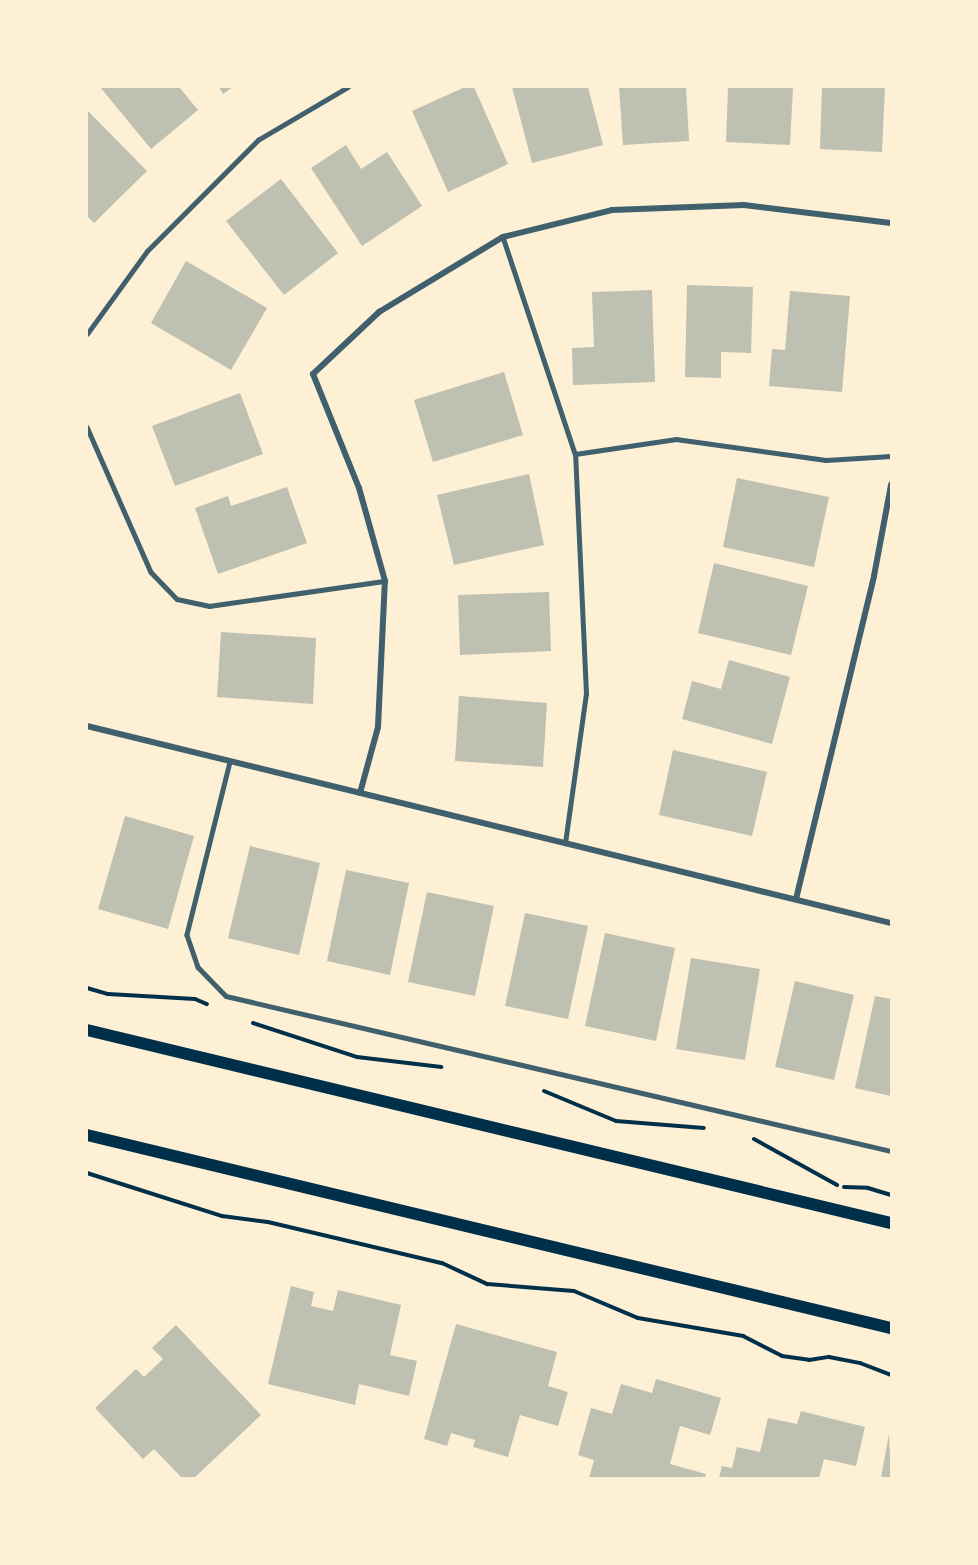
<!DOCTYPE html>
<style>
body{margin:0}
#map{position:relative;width:978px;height:1565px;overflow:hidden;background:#fdf0d5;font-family:"Asap Condensed",sans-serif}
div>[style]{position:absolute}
.building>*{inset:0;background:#bec0b2}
.path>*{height:4px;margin:-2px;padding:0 2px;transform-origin:2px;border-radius:2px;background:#003049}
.service>*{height:4.5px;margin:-2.25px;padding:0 2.25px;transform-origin:2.25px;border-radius:2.25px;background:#3f606c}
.minor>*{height:6px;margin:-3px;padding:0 3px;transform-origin:3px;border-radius:3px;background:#3f606c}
.secondary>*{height:12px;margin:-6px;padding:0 6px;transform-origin:6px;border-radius:6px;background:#003049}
span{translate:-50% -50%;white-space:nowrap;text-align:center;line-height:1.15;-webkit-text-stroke:5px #fdf0d5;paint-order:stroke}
.frame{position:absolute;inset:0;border:88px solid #fdf0d5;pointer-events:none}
</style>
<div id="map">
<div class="building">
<div style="clip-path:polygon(100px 87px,179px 87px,198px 110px,151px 149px)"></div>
<div style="clip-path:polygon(219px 87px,233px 87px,223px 94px)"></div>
<div style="clip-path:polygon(465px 87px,474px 87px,508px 164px,448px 192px,412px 111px)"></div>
<div style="clip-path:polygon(512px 87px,588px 87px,603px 145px,532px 163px)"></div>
<div style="clip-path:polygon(619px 87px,686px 87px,689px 141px,623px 145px)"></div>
<div style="clip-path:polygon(728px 87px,793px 87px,790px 145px,726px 142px)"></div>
<div style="clip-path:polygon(822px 87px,885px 87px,882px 152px,820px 149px)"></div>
<div style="clip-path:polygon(87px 110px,147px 171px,94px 223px,87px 216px)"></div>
<div style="clip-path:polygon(346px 145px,361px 169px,387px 152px,422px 206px,362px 246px,311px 168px)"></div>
<div style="clip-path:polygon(281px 179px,338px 253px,284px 295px,226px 221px)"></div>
<div style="clip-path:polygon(186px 261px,267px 308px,231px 370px,151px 323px)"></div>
<div style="clip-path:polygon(687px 285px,753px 287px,751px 353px,721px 352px,721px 378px,685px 377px)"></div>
<div style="clip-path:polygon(652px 290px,655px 382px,573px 385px,572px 348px,594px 347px,592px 292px)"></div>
<div style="clip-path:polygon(790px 291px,850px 296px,842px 392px,769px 386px,772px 349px,785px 350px)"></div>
<div style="clip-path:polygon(504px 372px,523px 435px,433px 462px,414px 400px)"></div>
<div style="clip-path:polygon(240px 393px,263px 454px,175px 486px,152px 426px)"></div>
<div style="clip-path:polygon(529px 474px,544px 545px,454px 565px,437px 495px)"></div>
<div style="clip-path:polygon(737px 478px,829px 497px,814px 567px,723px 547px)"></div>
<div style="clip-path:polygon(287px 487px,307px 543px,218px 574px,195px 508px,228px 496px,231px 506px)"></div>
<div style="clip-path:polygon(714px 563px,808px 586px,791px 655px,698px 633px)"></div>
<div style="clip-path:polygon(549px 592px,551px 651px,460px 655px,458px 595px)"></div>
<div style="clip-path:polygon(221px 632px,316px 638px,313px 704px,217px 697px)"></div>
<div style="clip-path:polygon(729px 660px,790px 677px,772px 744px,682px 719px,692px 681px,721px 689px)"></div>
<div style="clip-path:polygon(459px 696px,547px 703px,543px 767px,455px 761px)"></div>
<div style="clip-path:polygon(673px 750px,767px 772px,752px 836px,659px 815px)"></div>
<div style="clip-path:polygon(125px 816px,194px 836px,168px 929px,98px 909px)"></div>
<div style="clip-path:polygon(250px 846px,320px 863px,299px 955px,228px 938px)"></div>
<div style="clip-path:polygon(346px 870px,409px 883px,390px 975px,327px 961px)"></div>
<div style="clip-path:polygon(427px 892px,494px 906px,475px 996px,408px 982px)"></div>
<div style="clip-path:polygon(525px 913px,588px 926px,568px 1019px,505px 1006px)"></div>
<div style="clip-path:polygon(605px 933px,675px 948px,656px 1041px,585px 1026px)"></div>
<div style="clip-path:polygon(691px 958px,760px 969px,745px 1060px,676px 1049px)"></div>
<div style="clip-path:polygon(795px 981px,854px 995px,834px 1080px,775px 1067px)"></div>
<div style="clip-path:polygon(875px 996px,891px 999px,891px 1096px,855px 1088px)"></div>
<div style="clip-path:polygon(291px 1286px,314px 1292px,311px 1306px,333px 1311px,338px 1290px,401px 1305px,390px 1355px,417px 1361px,409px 1396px,359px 1384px,355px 1405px,268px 1384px)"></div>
<div style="clip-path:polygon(456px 1324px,557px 1352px,548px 1386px,568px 1392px,558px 1426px,520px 1415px,508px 1457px,473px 1447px,475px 1440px,451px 1433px,447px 1446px,424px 1439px)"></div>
<div style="clip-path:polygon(176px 1325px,261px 1415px,194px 1478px,182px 1478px,154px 1449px,143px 1459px,95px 1408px,136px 1369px,144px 1377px,163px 1359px,152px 1348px)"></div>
<div style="clip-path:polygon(656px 1379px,721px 1398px,710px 1435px,680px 1426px,670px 1464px,706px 1474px,705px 1478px,589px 1478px,594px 1460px,578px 1455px,591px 1408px,612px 1414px,621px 1384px,652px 1393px)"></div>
<div style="clip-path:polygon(801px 1411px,865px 1427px,856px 1466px,824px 1459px,819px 1478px,719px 1478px,722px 1466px,732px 1468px,737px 1447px,760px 1452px,768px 1418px,797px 1424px)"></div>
<div style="clip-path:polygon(889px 1434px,891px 1478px,881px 1478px)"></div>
</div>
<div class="path">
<div style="left:87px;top:988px;width:22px;rotate:16deg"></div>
<div style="left:108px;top:994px;width:87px;rotate:3.3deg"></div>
<div style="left:195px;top:999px;width:13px;rotate:23deg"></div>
<div style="left:253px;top:1023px;width:109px;rotate:18.1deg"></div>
<div style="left:357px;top:1057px;width:85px;rotate:6.8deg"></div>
<div style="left:544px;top:1091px;width:78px;rotate:22.6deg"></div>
<div style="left:616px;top:1121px;width:88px;rotate:4.5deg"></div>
<div style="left:754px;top:1139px;width:95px;rotate:29deg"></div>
<div style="left:87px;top:1173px;width:142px;rotate:17.7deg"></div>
<div style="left:222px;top:1216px;width:46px;rotate:7.4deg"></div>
<div style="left:268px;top:1222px;width:179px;rotate:13.3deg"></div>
<div style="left:442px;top:1263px;width:50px;rotate:25deg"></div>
<div style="left:487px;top:1284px;width:87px;rotate:4.6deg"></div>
<div style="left:574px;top:1291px;width:69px;rotate:22.9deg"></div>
<div style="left:638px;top:1318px;width:107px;rotate:9.7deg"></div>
<div style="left:743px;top:1336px;width:44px;rotate:27.1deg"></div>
<div style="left:782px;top:1356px;width:27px;rotate:8deg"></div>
<div style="left:809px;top:1360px;width:20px;rotate:-9deg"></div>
<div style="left:829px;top:1357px;width:32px;rotate:11deg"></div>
<div style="left:860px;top:1363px;width:33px;rotate:21deg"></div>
<div style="left:844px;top:1187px;width:24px;rotate:2deg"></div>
<div style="left:868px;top:1188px;width:24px;rotate:17deg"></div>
</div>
<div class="service">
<div style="left:503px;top:237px;width:229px;rotate:71.6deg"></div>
<div style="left:575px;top:454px;width:102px;rotate:-8.4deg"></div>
<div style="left:676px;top:439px;width:151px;rotate:8deg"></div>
<div style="left:826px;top:460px;width:65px;rotate:-3.5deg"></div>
<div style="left:87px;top:334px;width:102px;rotate:-54.1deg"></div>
<div style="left:147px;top:251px;width:157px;rotate:-45deg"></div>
<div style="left:258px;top:140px;width:104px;rotate:-30.5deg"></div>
<div style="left:87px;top:427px;width:158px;rotate:66.2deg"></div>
<div style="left:151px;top:572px;width:37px;rotate:46deg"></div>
<div style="left:177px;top:599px;width:33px;rotate:12deg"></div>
<div style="left:209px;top:606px;width:178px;rotate:-8.1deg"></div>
<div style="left:230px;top:762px;width:178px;rotate:104deg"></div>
<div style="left:187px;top:935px;width:34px;rotate:71deg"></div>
<div style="left:198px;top:967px;width:40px;rotate:46deg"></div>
<div style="left:226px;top:996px;width:683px;rotate:13.12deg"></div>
<div style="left:565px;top:843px;width:150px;rotate:-82deg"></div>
<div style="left:586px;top:694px;width:240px;rotate:-92.6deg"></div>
</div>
<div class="minor">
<div style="left:87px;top:726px;width:828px;rotate:13.77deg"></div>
<div style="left:360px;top:793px;width:68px;rotate:-74.7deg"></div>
<div style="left:378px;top:727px;width:146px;rotate:-87.3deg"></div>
<div style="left:385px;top:581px;width:97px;rotate:-105.6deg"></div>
<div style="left:359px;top:488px;width:123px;rotate:-112deg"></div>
<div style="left:313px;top:374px;width:91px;rotate:-43.2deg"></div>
<div style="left:379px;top:312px;width:145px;rotate:-31.2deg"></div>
<div style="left:503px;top:237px;width:112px;rotate:-13.9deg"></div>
<div style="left:612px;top:210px;width:132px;rotate:-2.2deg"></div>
<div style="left:744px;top:205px;width:148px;rotate:7deg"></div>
<div style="left:796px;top:899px;width:332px;rotate:-76.4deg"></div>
<div style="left:874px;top:576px;width:93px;rotate:-79.4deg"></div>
</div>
<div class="secondary">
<div style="left:87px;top:1030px;width:827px;rotate:13.5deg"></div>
<div style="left:87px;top:1135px;width:827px;rotate:13.5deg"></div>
</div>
<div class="frame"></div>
</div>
